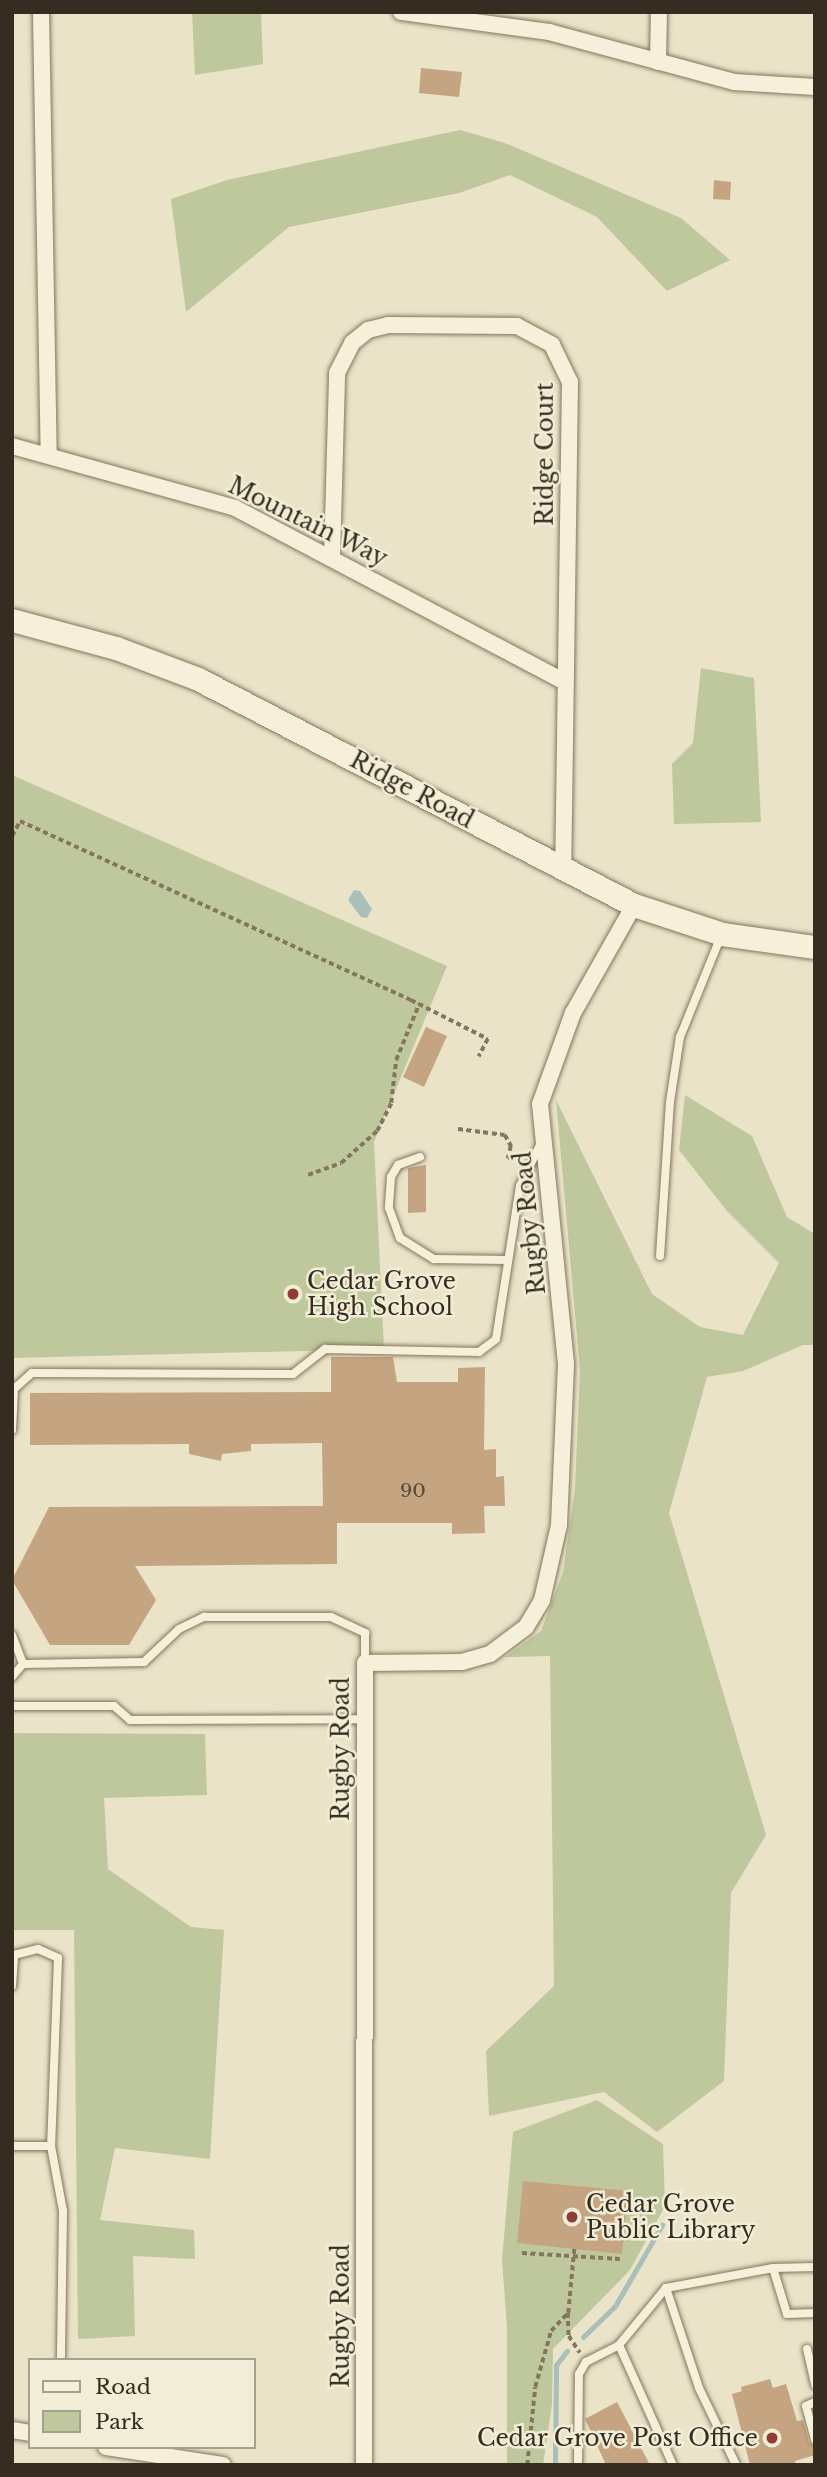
<!DOCTYPE html>
<style>
body{margin:0}
#map{position:relative;width:827px;height:2477px;overflow:hidden;background:#eae3c8;font-family:"Libre Baskerville",serif}
div>[style]{position:absolute}
.green>*{inset:0;background:#bec89c}
.water>*{inset:0;background:#a8bfba}
.stream>*{height:5px;margin:-2.5px;padding:0 2.5px;transform-origin:2.5px;border-radius:2.5px;background:#a8bfba}
.building>*{inset:0;background:#c5a481}
.path>*{height:3.5px;margin-top:-1.75px;transform-origin:0;background:repeating-linear-gradient(90deg,#84765e 0 5px,transparent 0 8.5px)}
.roads{filter:drop-shadow(0 0 2px #84765e) drop-shadow(0 0 2px #84765e)}
.lane>*{height:8px;margin:-4px;padding:0 4px;transform-origin:4px;border-radius:4px;background:#f6f0da}
.street>*{height:16px;margin:-8px;padding:0 8px;transform-origin:8px;border-radius:8px;background:#f6f0da}
.secondary>*{height:23px;margin:-11.5px;padding:0 11.5px;transform-origin:11.5px;border-radius:11.5px;background:#f6f0da}
.dots>*{width:19px;height:19px;translate:-50% -50%;box-sizing:border-box;border:4px solid #f2edd6;border-radius:50%}
span{translate:-50% -50%;white-space:nowrap;text-align:center;line-height:1.15;-webkit-text-stroke:5px #f2edd6;paint-order:stroke}
.number-label{font-size:19px;color:#5a4b39}
.number-label span{-webkit-text-stroke-width:0}
.street-label{font-size:23px;color:#362d21}
.poi-label{font-size:23px;color:#362d21}
.left{translate:0 -50%;text-align:left}
.right{translate:-100% -50%;text-align:right}
.frame{position:absolute;inset:0;border:14px solid #362d21;pointer-events:none}
.legend{position:absolute;left:28px;top:2358px;width:228px;height:91px;box-sizing:border-box;background:#f2edd6;border:2px solid #a7a08e;margin:0;padding:9px 12px;list-style:none;font-size:21px;color:#362d21}
.legend li{display:flex;align-items:center;gap:14px;height:35px}
.legend b{width:35px;border:2px solid #a7a08e}
</style>
<div id="map">
<div class="green">
<div style="clip-path:polygon(192px 12px,261px 12px,263px 64px,195px 75px)"></div>
<div style="clip-path:polygon(460px 130px,505px 143px,681px 218px,730px 260px,667px 291px,597px 217px,510px 175px,459px 193px,289px 227px,186px 312px,171px 199px,227px 180px)"></div>
<div style="clip-path:polygon(701px 668px,754px 678px,761px 822px,674px 824px,672px 764px,693px 743px)"></div>
<div style="clip-path:polygon(12px 775px,447px 966px,374px 1142px,384px 1349px,12px 1358px)"></div>
<div style="clip-path:polygon(685px 1095px,752px 1136px,787px 1217px,815px 1234px,815px 1345px,803px 1345px,743px 1371px,707px 1377px,669px 1513px,766px 1835px,731px 1893px,724px 2081px,657px 2132px,604px 2092px,489px 2116px,486px 2051px,554px 1986px,550px 1656px,505px 1657px,541px 1631px,563px 1572px,575px 1489px,580px 1370px,556px 1100px,652px 1294px,700px 1327px,743px 1335px,779px 1263px,727px 1211px,679px 1150px)"></div>
<div style="clip-path:polygon(12px 1733px,205px 1734px,207px 1795px,104px 1798px,108px 1869px,191px 1927px,224px 1930px,210px 2159px,115px 2148px,100px 2220px,194px 2230px,195px 2259px,133px 2256px,135px 2336px,78px 2339px,74px 1930px,12px 1930px)"></div>
<div style="clip-path:polygon(597px 2100px,663px 2144px,665px 2206px,630px 2270px,553px 2349px,552px 2404px,543px 2465px,507px 2465px,507px 2328px,502px 2260px,513px 2132px)"></div>
</div>
<div class="water">
<div style="clip-path:polygon(354px 890px,360px 891px,372px 909px,367px 918px,361px 917px,348px 900px)"></div>
</div>
<div class="stream">
<div style="left:583px;top:2337px;width:45px;rotate:-44.1deg"></div>
<div style="left:615px;top:2306px;width:94px;rotate:-59.9deg"></div>
<div style="left:555px;top:2465px;width:100px;rotate:-89.4deg"></div>
<div style="left:556px;top:2365px;width:18px;rotate:-52deg"></div>
</div>
<div class="building">
<div style="clip-path:polygon(421px 68px,462px 72px,459px 97px,419px 93px)"></div>
<div style="clip-path:polygon(714px 180px,731px 182px,730px 200px,713px 199px)"></div>
<div style="clip-path:polygon(426px 1027px,447px 1036px,424px 1087px,403px 1077px)"></div>
<div style="clip-path:polygon(426px 1165px,426px 1212px,408px 1213px,408px 1168px)"></div>
<div style="clip-path:polygon(331px 1357px,393px 1357px,397px 1382px,458px 1382px,458px 1368px,485px 1367px,484px 1450px,496px 1449px,496px 1477px,504px 1476px,505px 1506px,484px 1506px,485px 1533px,452px 1534px,452px 1523px,337px 1523px,337px 1564px,135px 1566px,156px 1600px,129px 1645px,50px 1645px,12px 1580px,49px 1507px,323px 1506px,322px 1443px,251px 1444px,251px 1451px,222px 1454px,221px 1461px,189px 1454px,189px 1444px,30px 1445px,30px 1393px,331px 1392px)"></div>
<div style="clip-path:polygon(523px 2181px,628px 2191px,622px 2254px,517px 2243px)"></div>
<div style="clip-path:polygon(770px 2379px,773px 2388px,786px 2384px,797px 2421px,803px 2420px,809px 2442px,815px 2446px,815px 2455px,795px 2461px,796px 2465px,750px 2465px,732px 2394px,742px 2391px,741px 2387px)"></div>
<div style="clip-path:polygon(617px 2402px,650px 2465px,606px 2465px,585px 2419px)"></div>
</div>
<div class="path">
<div style="left:12px;top:836px;width:17px;rotate:-62deg"></div>
<div style="left:20px;top:821px;width:430px;rotate:24.6deg"></div>
<div style="left:411px;top:1000px;width:86px;rotate:26.9deg"></div>
<div style="left:488px;top:1039px;width:20px;rotate:117deg"></div>
<div style="left:458px;top:1129px;width:47px;rotate:7.3deg"></div>
<div style="left:505px;top:1135px;width:13px;rotate:61deg"></div>
<div style="left:511px;top:1146px;width:13px;rotate:103deg"></div>
<div style="left:508px;top:1159px;width:14px;rotate:-17deg"></div>
<div style="left:308px;top:1175px;width:35px;rotate:-20deg"></div>
<div style="left:341px;top:1163px;width:48px;rotate:-41.6deg"></div>
<div style="left:377px;top:1131px;width:31px;rotate:-63deg"></div>
<div style="left:391px;top:1103px;width:43px;rotate:-83.4deg"></div>
<div style="left:396px;top:1060px;width:61px;rotate:-67.7deg"></div>
<div style="left:522px;top:2253px;width:98px;rotate:3.5deg"></div>
<div style="left:568px;top:2313px;width:23px;rotate:88deg"></div>
<div style="left:569px;top:2336px;width:20px;rotate:57deg"></div>
<div style="left:527px;top:2465px;width:78px;rotate:-84.1deg"></div>
<div style="left:535px;top:2387px;width:58px;rotate:-74.1deg"></div>
<div style="left:551px;top:2331px;width:25px;rotate:-47deg"></div>
<div style="left:568px;top:2313px;width:64px;rotate:-84.6deg"></div>
</div>
<div class="roads">
<div class="lane">
<div style="left:420px;top:1157px;width:23px;rotate:160deg"></div>
<div style="left:398px;top:1165px;width:14px;rotate:120deg"></div>
<div style="left:391px;top:1177px;width:31px;rotate:94deg"></div>
<div style="left:389px;top:1208px;width:32px;rotate:70deg"></div>
<div style="left:400px;top:1238px;width:40px;rotate:32deg"></div>
<div style="left:434px;top:1259px;width:74px;rotate:0.8deg"></div>
<div style="left:660px;top:1256px;width:154px;rotate:-86.3deg"></div>
<div style="left:670px;top:1102px;width:66px;rotate:-81.3deg"></div>
<div style="left:680px;top:1037px;width:109px;rotate:-67.9deg"></div>
<div style="left:12px;top:1430px;width:41px;rotate:-87.2deg"></div>
<div style="left:14px;top:1389px;width:24px;rotate:-42deg"></div>
<div style="left:32px;top:1373px;width:261px;rotate:0.2deg"></div>
<div style="left:293px;top:1374px;width:41px;rotate:-38deg"></div>
<div style="left:325px;top:1349px;width:154px;rotate:1.1deg"></div>
<div style="left:479px;top:1352px;width:21px;rotate:-37deg"></div>
<div style="left:496px;top:1339px;width:155px;rotate:-81.1deg"></div>
<div style="left:520px;top:1186px;width:48px;rotate:-64deg"></div>
<div style="left:12px;top:1635px;width:31px;rotate:69deg"></div>
<div style="left:23px;top:1664px;width:121px;rotate:-0.9deg"></div>
<div style="left:144px;top:1662px;width:48px;rotate:-43.3deg"></div>
<div style="left:179px;top:1629px;width:28px;rotate:-26deg"></div>
<div style="left:204px;top:1617px;width:127px"></div>
<div style="left:331px;top:1617px;width:38px;rotate:25deg"></div>
<div style="left:365px;top:1633px;width:30px;rotate:90deg"></div>
<div style="left:12px;top:1677px;width:17px;rotate:-50deg"></div>
<div style="left:12px;top:1706px;width:102px"></div>
<div style="left:114px;top:1706px;width:21px;rotate:41deg"></div>
<div style="left:130px;top:1720px;width:234px;rotate:-0.2deg"></div>
<div style="left:12px;top:1986px;width:31px;rotate:-86deg"></div>
<div style="left:14px;top:1955px;width:25px;rotate:-14deg"></div>
<div style="left:38px;top:1949px;width:22px;rotate:24deg"></div>
<div style="left:58px;top:1958px;width:188px;rotate:92.1deg"></div>
<div style="left:12px;top:2146px;width:39px"></div>
<div style="left:51px;top:2146px;width:66px;rotate:79.5deg"></div>
<div style="left:63px;top:2211px;width:149px;rotate:90.8deg"></div>
<div style="left:815px;top:2267px;width:42px;rotate:178.6deg"></div>
<div style="left:773px;top:2268px;width:48px;rotate:73.1deg"></div>
<div style="left:787px;top:2314px;width:28px;rotate:-2deg"></div>
<div style="left:666px;top:2288px;width:105px;rotate:71.7deg"></div>
<div style="left:699px;top:2388px;width:85px;rotate:64.3deg"></div>
<div style="left:619px;top:2345px;width:132px;rotate:65.8deg"></div>
<div style="left:807px;top:2349px;width:37px;rotate:77deg"></div>
<div style="left:815px;top:2402px;width:10px;rotate:156deg"></div>
<div style="left:806px;top:2406px;width:35px;rotate:75deg"></div>
<div style="left:578px;top:2465px;width:91px;rotate:-89.4deg"></div>
<div style="left:579px;top:2374px;width:14px;rotate:-60deg"></div>
<div style="left:586px;top:2362px;width:37px;rotate:-27deg"></div>
<div style="left:619px;top:2345px;width:74px;rotate:-50.5deg"></div>
<div style="left:666px;top:2288px;width:109px;rotate:-10.6deg"></div>
</div>
<div class="street">
<div style="left:41px;top:12px;width:443px;rotate:89deg"></div>
<div style="left:401px;top:12px;width:149px;rotate:7.7deg"></div>
<div style="left:549px;top:32px;width:192px;rotate:15.1deg"></div>
<div style="left:734px;top:82px;width:81px;rotate:3.5deg"></div>
<div style="left:658px;top:62px;width:50px;rotate:-88.9deg"></div>
<div style="left:12px;top:446px;width:231px;rotate:15.5deg"></div>
<div style="left:235px;top:508px;width:373px;rotate:27.8deg"></div>
<div style="left:332px;top:557px;width:184px;rotate:-88.4deg"></div>
<div style="left:337px;top:373px;width:34px;rotate:-63deg"></div>
<div style="left:352px;top:343px;width:21px;rotate:-39deg"></div>
<div style="left:368px;top:330px;width:21px;rotate:-14deg"></div>
<div style="left:388px;top:325px;width:129px;rotate:0.4deg"></div>
<div style="left:517px;top:326px;width:40px;rotate:28deg"></div>
<div style="left:552px;top:345px;width:41px;rotate:64.1deg"></div>
<div style="left:570px;top:382px;width:487px;rotate:90.8deg"></div>
<div style="left:12px;top:2430px;width:18px;rotate:9deg"></div>
<div style="left:106px;top:2447px;width:118px;rotate:8.7deg"></div>
<div style="left:364px;top:2465px;width:802px;rotate:-89.93deg"></div>
<div style="left:365px;top:1663px;width:97px;rotate:-0.6deg"></div>
<div style="left:462px;top:1662px;width:29px;rotate:-16deg"></div>
<div style="left:490px;top:1654px;width:45px;rotate:-36.9deg"></div>
<div style="left:526px;top:1627px;width:31px;rotate:-59deg"></div>
<div style="left:542px;top:1600px;width:77px;rotate:-77.2deg"></div>
<div style="left:559px;top:1525px;width:161px;rotate:-87.5deg"></div>
<div style="left:566px;top:1364px;width:261px;rotate:-95.7deg"></div>
<div style="left:540px;top:1104px;width:97px;rotate:-70.1deg"></div>
<div style="left:573px;top:1013px;width:124px;rotate:-60.5deg"></div>
</div>
<div class="secondary">
<div style="left:12px;top:620px;width:108px;rotate:15.1deg"></div>
<div style="left:116px;top:648px;width:88px;rotate:20.7deg"></div>
<div style="left:198px;top:679px;width:491px;rotate:27.4deg"></div>
<div style="left:634px;top:905px;width:93px;rotate:18.2deg"></div>
<div style="left:722px;top:934px;width:94px;rotate:8deg"></div>
</div>
</div>
<div class="dots">
<div style="left:293px;top:1294px;background:#8e3c34"></div>
<div style="left:572px;top:2217px;background:#8e3c34"></div>
<div style="left:772px;top:2438px;background:#8e3c34"></div>
</div>
<div class="number-label">
<span style="left:413px;top:1491px">90</span>
</div>
<div class="street-label">
<span style="left:545px;top:454px;rotate:-90deg">Ridge Court</span>
<span style="left:308px;top:522px;rotate:26deg">Mountain Way</span>
<span style="left:412px;top:790px;rotate:28deg">Ridge Road</span>
<span style="left:530px;top:1223px;rotate:-96deg">Rugby Road</span>
<span style="left:341px;top:1749px;rotate:-90deg">Rugby Road</span>
<span style="left:341px;top:2316px;rotate:-90deg">Rugby Road</span>
</div>
<div class="poi-label">
<span class="left" style="left:307px;top:1294px">Cedar Grove<br>High School</span>
<span class="left" style="left:586px;top:2217px">Cedar Grove<br>Public Library</span>
<span class="right" style="left:758px;top:2438px">Cedar Grove Post Office</span>
</div>
<div class="frame"></div>
<ul class="legend">
<li><b style="height:9px;background:#f6f0da"></b>Road</li>
<li><b style="height:19px;background:#bec89c"></b>Park</li>
</ul>
</div>
